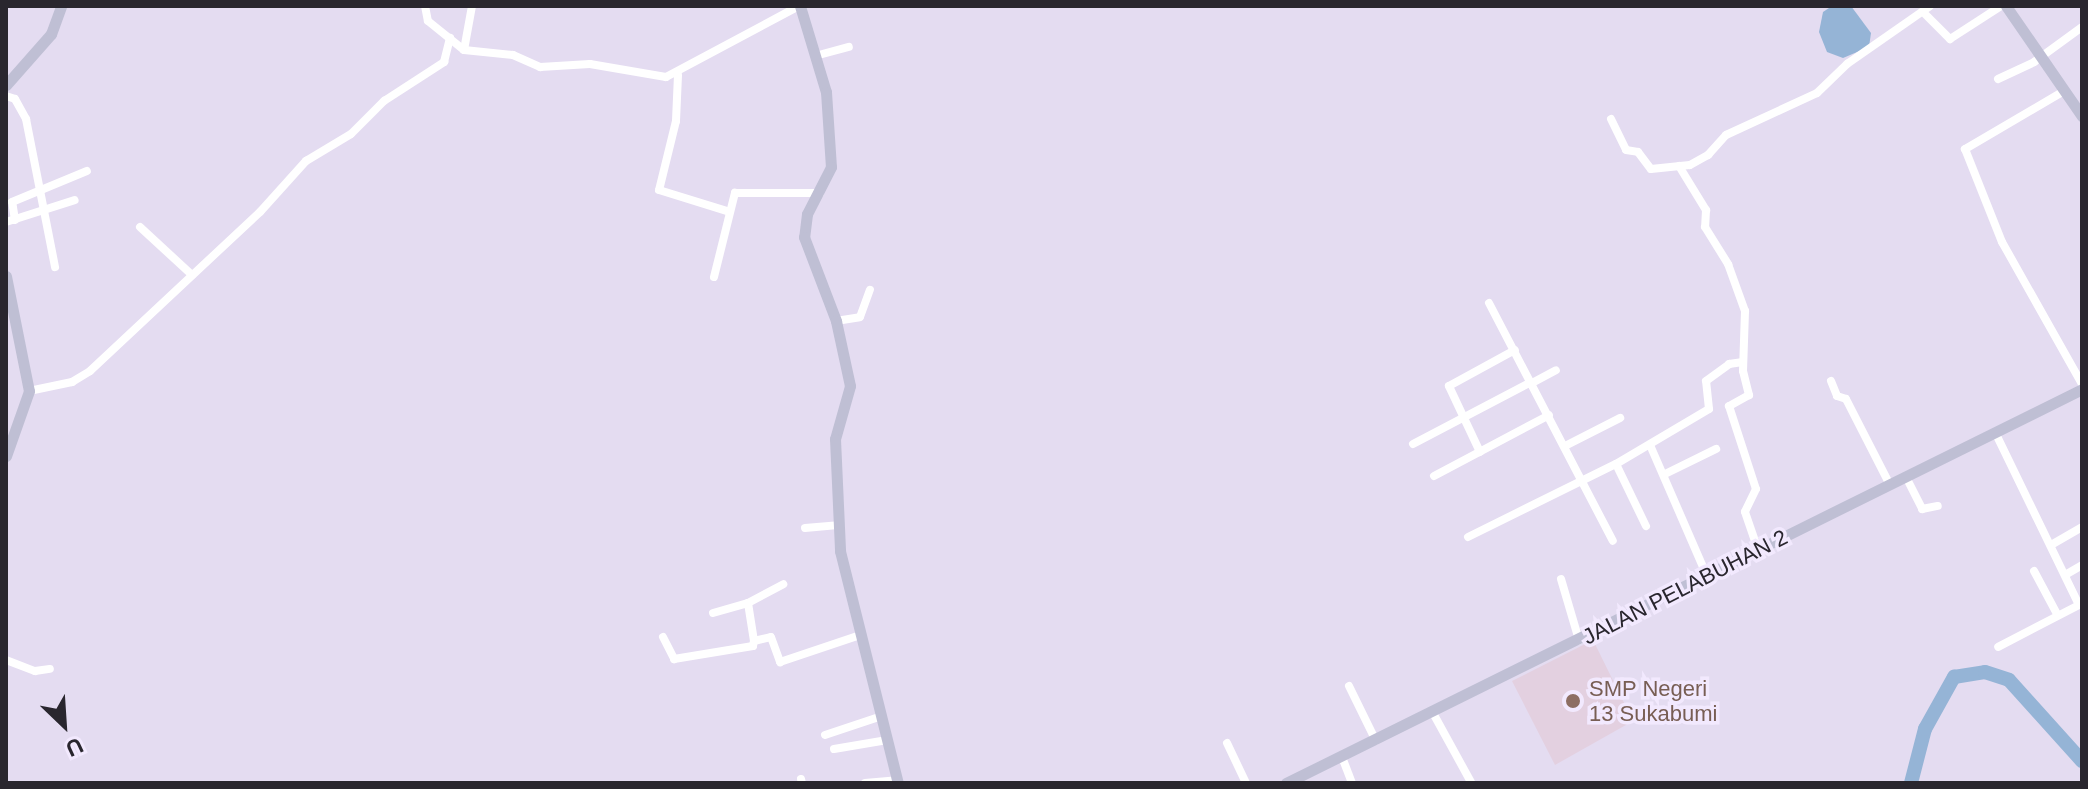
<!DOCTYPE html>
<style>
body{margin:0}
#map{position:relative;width:2088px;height:789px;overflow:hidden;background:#e4dcf1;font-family:Arial,sans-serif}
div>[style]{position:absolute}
.education>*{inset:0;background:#e3d0e0}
.water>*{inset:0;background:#95b4d6}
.river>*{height:14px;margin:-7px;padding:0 7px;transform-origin:7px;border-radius:7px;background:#95b4d6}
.street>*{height:8px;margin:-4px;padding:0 4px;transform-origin:4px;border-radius:4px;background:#fff}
.secondary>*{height:11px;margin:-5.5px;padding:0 5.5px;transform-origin:5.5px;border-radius:5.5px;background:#bfbfd4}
.dots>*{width:22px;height:22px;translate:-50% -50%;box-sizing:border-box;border:4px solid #f2e9fe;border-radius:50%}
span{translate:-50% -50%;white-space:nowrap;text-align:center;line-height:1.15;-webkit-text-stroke:7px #f2e9fe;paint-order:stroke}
.street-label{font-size:22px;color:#29262e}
.education-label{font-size:22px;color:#785e54}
.left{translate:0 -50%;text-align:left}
.frame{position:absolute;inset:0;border:8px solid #29262e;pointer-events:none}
.north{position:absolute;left:24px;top:685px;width:80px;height:80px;-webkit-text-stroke:6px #f2e9fe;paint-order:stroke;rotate:155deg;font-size:22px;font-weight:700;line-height:32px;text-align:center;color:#29262e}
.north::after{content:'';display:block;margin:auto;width:28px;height:36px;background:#29262e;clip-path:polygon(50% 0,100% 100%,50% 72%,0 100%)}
</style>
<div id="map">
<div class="education">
<div style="clip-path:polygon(1593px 640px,1633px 721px,1555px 765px,1512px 681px)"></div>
</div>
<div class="water">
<div style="clip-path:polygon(1832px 6px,1851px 6px,1871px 33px,1869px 47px,1843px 58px,1827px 52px,1819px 32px,1823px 12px)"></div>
</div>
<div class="river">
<div style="left:1911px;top:783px;width:56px;rotate:-75.5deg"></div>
<div style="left:1925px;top:729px;width:60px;rotate:-60.9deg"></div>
<div style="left:1954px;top:677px;width:31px;rotate:-9deg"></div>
<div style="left:1985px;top:672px;width:25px;rotate:18deg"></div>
<div style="left:2009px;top:680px;width:109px;rotate:48deg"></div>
</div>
<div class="street">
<div style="left:425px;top:6px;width:15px;rotate:79deg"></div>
<div style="left:428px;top:21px;width:46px;rotate:38.9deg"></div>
<div style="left:464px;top:50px;width:49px;rotate:5.8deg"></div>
<div style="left:513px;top:55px;width:30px;rotate:24deg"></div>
<div style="left:540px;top:67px;width:50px;rotate:-3.4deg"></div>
<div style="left:590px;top:64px;width:77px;rotate:9.7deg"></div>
<div style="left:666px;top:77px;width:151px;rotate:-28.1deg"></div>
<div style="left:1924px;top:13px;width:37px;rotate:45deg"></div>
<div style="left:1950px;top:39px;width:61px;rotate:-32.9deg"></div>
<div style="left:464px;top:50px;width:45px;rotate:-79.7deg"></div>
<div style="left:815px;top:56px;width:35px;rotate:-15deg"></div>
<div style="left:678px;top:75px;width:46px;rotate:92.5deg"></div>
<div style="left:676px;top:121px;width:71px;rotate:103.8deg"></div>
<div style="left:659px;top:190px;width:74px;rotate:17.2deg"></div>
<div style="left:1998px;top:79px;width:40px;rotate:-25deg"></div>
<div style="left:2034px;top:62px;width:59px;rotate:-36.1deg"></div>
<div style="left:2064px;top:91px;width:115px;rotate:149.6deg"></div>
<div style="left:1965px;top:149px;width:100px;rotate:68.3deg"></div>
<div style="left:2002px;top:242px;width:163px;rotate:60.6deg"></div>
<div style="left:6px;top:96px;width:9px;rotate:18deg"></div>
<div style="left:15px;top:99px;width:23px;rotate:61deg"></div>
<div style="left:26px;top:119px;width:151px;rotate:78.9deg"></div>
<div style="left:1611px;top:119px;width:34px;rotate:64deg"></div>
<div style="left:1626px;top:150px;width:12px;rotate:9deg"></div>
<div style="left:1638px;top:152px;width:21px;rotate:53deg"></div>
<div style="left:1651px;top:169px;width:39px;rotate:-6deg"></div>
<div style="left:1690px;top:165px;width:21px;rotate:-29deg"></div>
<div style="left:1708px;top:155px;width:27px;rotate:-48deg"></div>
<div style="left:1726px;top:135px;width:100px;rotate:-24.8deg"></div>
<div style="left:1817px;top:93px;width:42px;rotate:-44deg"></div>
<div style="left:1847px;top:64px;width:101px;rotate:-34.9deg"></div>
<div style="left:1679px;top:166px;width:52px;rotate:58.5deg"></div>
<div style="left:1706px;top:210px;width:17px;rotate:93deg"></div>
<div style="left:1705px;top:227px;width:44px;rotate:58.1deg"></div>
<div style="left:1728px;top:264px;width:50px;rotate:70.1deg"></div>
<div style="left:1745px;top:311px;width:60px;rotate:91.9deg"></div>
<div style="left:1743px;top:371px;width:25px;rotate:76deg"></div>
<div style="left:1749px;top:395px;width:23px;rotate:151deg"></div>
<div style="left:1729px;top:406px;width:87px;rotate:72deg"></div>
<div style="left:1756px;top:489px;width:25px;rotate:116deg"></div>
<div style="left:1745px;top:512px;width:39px;rotate:71deg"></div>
<div style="left:15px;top:220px;width:18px;rotate:-99deg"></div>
<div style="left:12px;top:202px;width:81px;rotate:-22.5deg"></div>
<div style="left:6px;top:222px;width:72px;rotate:-17.7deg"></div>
<div style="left:140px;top:227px;width:71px;rotate:42.7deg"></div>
<div style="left:714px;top:277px;width:87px;rotate:-76deg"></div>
<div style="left:735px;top:193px;width:85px"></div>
<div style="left:1489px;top:303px;width:268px;rotate:62.5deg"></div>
<div style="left:836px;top:321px;width:24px;rotate:-9deg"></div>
<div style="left:860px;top:317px;width:29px;rotate:-70deg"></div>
<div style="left:1831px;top:381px;width:16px;rotate:68deg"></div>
<div style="left:1837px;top:396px;width:9px;rotate:18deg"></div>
<div style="left:1846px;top:399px;width:97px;rotate:62.9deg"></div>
<div style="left:1532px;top:383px;width:27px;rotate:-28deg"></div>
<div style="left:29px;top:391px;width:44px;rotate:-11.8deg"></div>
<div style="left:72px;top:382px;width:21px;rotate:-31deg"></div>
<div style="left:90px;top:371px;width:233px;rotate:-43.1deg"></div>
<div style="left:260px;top:212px;width:69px;rotate:-48deg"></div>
<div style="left:306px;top:161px;width:52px;rotate:-31deg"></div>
<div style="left:351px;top:134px;width:47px;rotate:-45deg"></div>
<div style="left:384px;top:101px;width:72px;rotate:-33deg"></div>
<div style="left:444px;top:62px;width:25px;rotate:-76deg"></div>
<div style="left:1995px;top:432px;width:192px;rotate:64.1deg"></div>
<div style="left:2079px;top:605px;width:91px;rotate:152.6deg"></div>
<div style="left:1413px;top:444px;width:133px;rotate:-27.7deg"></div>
<div style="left:1650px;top:445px;width:141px;rotate:66.5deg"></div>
<div style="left:1565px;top:446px;width:62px;rotate:-27deg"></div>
<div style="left:1480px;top:452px;width:73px;rotate:-115.2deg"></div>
<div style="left:1449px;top:386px;width:75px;rotate:-28.6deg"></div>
<div style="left:1616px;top:464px;width:69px;rotate:64.2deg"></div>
<div style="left:1665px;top:474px;width:57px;rotate:-26.1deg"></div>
<div style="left:1434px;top:476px;width:130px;rotate:-27.9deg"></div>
<div style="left:1906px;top:477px;width:36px;rotate:63deg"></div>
<div style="left:1922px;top:509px;width:16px;rotate:-11deg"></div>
<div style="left:805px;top:528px;width:33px;rotate:-5deg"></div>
<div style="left:1468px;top:537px;width:165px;rotate:-26.3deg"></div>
<div style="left:1616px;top:464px;width:108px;rotate:-30.6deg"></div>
<div style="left:1709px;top:409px;width:28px;rotate:-96deg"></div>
<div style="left:1706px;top:381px;width:29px;rotate:-36deg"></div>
<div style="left:1729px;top:364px;width:14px;rotate:-8deg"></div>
<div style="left:2051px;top:545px;width:36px;rotate:-30deg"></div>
<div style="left:2034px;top:571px;width:49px;rotate:61.9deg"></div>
<div style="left:2065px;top:575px;width:20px;rotate:-30deg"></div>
<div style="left:1561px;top:579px;width:64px;rotate:73.6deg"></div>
<div style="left:748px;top:603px;width:38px;rotate:81deg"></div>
<div style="left:713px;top:613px;width:36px;rotate:-16deg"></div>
<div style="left:748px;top:603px;width:40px;rotate:-28deg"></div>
<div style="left:663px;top:637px;width:25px;rotate:63deg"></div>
<div style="left:674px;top:659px;width:80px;rotate:-9.3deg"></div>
<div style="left:753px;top:646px;width:5px;rotate:-79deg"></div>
<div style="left:754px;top:641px;width:17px;rotate:-13deg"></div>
<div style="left:771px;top:637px;width:27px;rotate:70deg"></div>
<div style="left:780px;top:662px;width:84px;rotate:-18.6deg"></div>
<div style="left:6px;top:660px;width:31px;rotate:21deg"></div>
<div style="left:35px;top:671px;width:15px;rotate:-8deg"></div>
<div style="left:1349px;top:686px;width:61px;rotate:63.9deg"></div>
<div style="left:1433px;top:713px;width:79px;rotate:61.2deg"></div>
<div style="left:825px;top:735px;width:60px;rotate:-18.4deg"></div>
<div style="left:1227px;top:743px;width:44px;rotate:64.6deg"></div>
<div style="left:834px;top:749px;width:54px;rotate:-9.6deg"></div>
<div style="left:1342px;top:757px;width:28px;rotate:69deg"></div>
<div style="left:801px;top:779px;width:4px;rotate:76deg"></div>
<div style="left:865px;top:783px;width:32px;rotate:-5deg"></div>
</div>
<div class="secondary">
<div style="left:800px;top:6px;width:90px;rotate:73.2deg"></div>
<div style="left:826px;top:92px;width:75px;rotate:86.2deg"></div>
<div style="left:831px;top:167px;width:53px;rotate:117.1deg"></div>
<div style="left:807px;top:214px;width:23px;rotate:97deg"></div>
<div style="left:804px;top:237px;width:90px;rotate:69.1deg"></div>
<div style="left:836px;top:321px;width:66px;rotate:77.8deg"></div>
<div style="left:850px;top:386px;width:55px;rotate:105.8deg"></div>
<div style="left:835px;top:439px;width:112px;rotate:87.4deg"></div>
<div style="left:840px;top:551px;width:239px;rotate:76deg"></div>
<div style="left:2006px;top:6px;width:134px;rotate:55.4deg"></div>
<div style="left:6px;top:85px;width:68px;rotate:-48.6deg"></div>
<div style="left:51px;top:34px;width:30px;rotate:-70deg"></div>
<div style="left:6px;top:276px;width:117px;rotate:78.7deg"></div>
<div style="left:29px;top:391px;width:69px;rotate:109.5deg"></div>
<div style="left:1286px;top:783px;width:888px;rotate:-26.33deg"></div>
</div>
<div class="dots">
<div style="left:1573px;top:701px;background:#8d6e63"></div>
</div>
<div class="street-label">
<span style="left:1685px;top:587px;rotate:-27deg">JALAN PELABUHAN 2</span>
</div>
<div class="education-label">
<span class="left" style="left:1589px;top:701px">SMP Negeri<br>13 Sukabumi</span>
</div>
<div class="frame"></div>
<div class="north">U</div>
</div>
